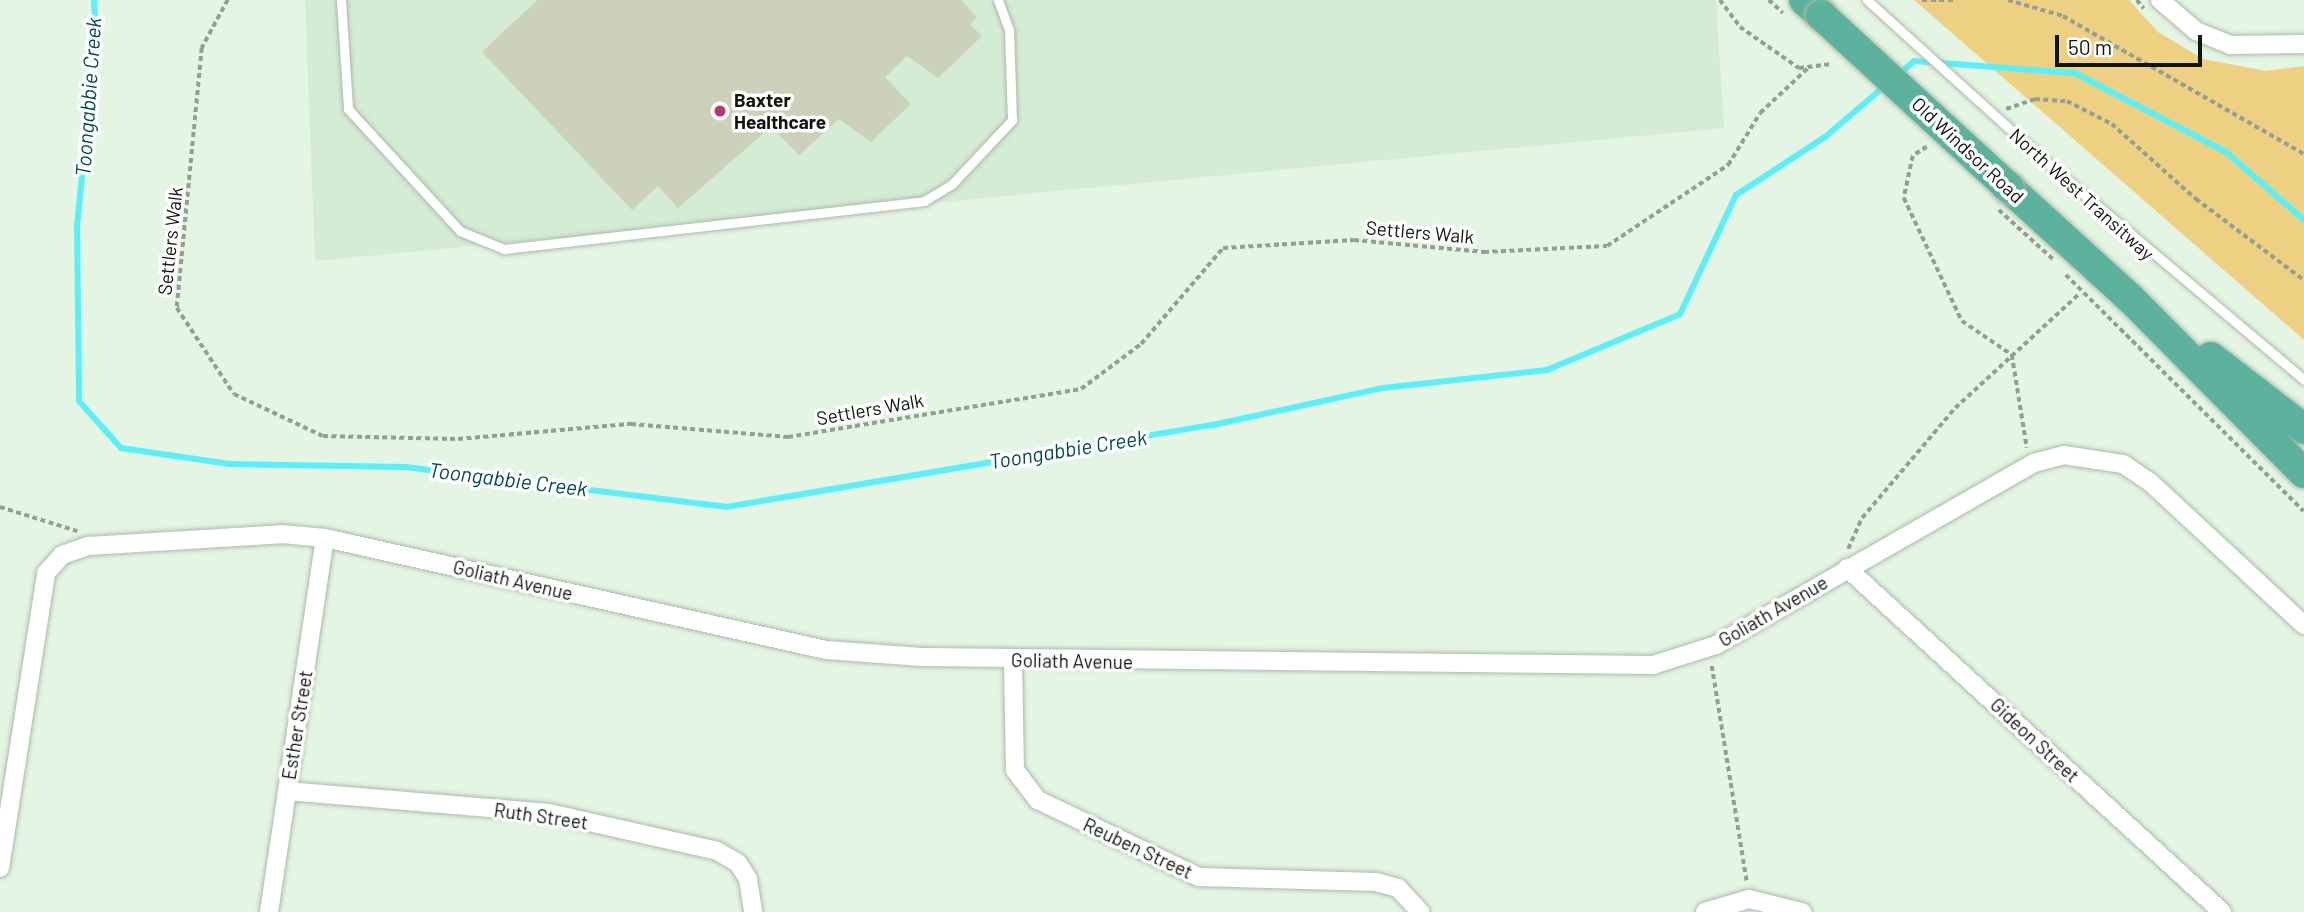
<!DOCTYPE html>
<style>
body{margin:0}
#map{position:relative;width:2304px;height:912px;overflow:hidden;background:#e4f5e4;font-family:Barlow,sans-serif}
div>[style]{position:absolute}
.built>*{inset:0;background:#d5ecd4}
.green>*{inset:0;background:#eed083}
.stream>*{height:6px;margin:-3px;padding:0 3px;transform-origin:3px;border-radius:3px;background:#5beff8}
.building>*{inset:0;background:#ccd1bb}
.path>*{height:3.5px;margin-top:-1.75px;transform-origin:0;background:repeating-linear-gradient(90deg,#929f92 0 5px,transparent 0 8.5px)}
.roads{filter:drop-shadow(0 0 2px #abbbaa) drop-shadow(0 0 2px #abbbaa)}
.service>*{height:9px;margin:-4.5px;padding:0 4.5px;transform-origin:4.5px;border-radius:4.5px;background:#fff}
.minor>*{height:18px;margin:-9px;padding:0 9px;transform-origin:9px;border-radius:9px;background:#fff}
.trunk>*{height:30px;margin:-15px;padding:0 15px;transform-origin:15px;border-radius:15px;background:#5cb29c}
.path-bridge>*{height:3.5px;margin-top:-1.75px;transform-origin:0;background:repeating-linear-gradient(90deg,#929f92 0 5px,transparent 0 8.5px)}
.bridges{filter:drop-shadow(0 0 2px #abbbaa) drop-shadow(0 0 2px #abbbaa)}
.service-bridge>*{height:9px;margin:-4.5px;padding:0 4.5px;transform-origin:4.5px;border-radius:4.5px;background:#fff}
.trunk-bridge>*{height:30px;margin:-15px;padding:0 15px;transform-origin:15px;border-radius:15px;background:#5cb29c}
.dots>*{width:19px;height:19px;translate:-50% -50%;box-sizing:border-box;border:4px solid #fff;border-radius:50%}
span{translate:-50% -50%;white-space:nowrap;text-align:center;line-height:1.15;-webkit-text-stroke:7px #fff;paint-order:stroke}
.poi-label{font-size:19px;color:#0e140e;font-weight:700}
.left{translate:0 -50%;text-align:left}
.street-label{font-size:19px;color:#0e140e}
.water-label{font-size:21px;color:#044a4e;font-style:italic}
.scale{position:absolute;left:2055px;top:35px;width:147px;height:32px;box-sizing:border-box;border:4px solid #0e140e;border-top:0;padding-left:9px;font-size:21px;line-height:24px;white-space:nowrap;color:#0e140e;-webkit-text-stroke:5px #fff;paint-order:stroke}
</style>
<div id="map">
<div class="built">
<div style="clip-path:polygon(305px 0,1716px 0,1724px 128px,315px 261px)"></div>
</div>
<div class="green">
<div style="clip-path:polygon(1914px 0,2129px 0,2158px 32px,2203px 59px,2266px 71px,2304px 66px,2304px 340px)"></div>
</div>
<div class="stream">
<div style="left:94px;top:0;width:36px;rotate:87deg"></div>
<div style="left:96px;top:36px;width:193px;rotate:95.7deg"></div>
<div style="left:77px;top:228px;width:173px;rotate:89.3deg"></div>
<div style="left:79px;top:401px;width:63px;rotate:48.2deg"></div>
<div style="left:121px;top:448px;width:110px;rotate:8.4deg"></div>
<div style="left:230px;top:464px;width:176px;rotate:1deg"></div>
<div style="left:406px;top:467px;width:322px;rotate:7.1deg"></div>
<div style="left:726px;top:507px;width:494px;rotate:-9.6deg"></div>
<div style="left:1213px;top:425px;width:174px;rotate:-12.3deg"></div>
<div style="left:1383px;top:388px;width:165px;rotate:-6.3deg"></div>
<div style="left:1547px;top:370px;width:144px;rotate:-22.8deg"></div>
<div style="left:1680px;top:314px;width:132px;rotate:-64.8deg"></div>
<div style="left:1736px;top:195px;width:106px;rotate:-33.1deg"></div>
<div style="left:1825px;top:137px;width:82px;rotate:-40.5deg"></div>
<div style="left:1898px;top:75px;width:21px;rotate:-41deg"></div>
<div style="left:1914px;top:61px;width:161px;rotate:4.3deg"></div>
<div style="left:2075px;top:73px;width:170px;rotate:27.6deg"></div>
<div style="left:2226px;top:152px;width:103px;rotate:41.1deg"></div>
</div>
<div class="building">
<div style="clip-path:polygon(537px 0,961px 0,977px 17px,970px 24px,982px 36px,938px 78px,907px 56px,885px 77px,911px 104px,871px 142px,839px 119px,799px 155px,771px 127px,678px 208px,658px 186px,632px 210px,482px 52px)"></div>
</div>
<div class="path">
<div style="left:228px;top:0;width:55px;rotate:118.4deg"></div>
<div style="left:202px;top:48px;width:261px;rotate:95.5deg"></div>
<div style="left:177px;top:308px;width:103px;rotate:56.5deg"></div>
<div style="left:234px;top:394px;width:98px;rotate:25.3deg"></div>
<div style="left:323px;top:436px;width:135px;rotate:1.3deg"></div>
<div style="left:458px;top:439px;width:174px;rotate:-5deg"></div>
<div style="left:631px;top:424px;width:158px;rotate:4.7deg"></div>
<div style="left:788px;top:437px;width:297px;rotate:-9.3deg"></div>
<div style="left:1081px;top:389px;width:75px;rotate:-36.9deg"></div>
<div style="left:1141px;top:344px;width:126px;rotate:-49.5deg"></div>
<div style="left:1223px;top:248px;width:131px;rotate:-3.5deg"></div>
<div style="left:1354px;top:240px;width:131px;rotate:5.3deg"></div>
<div style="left:1484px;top:252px;width:123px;rotate:-2.8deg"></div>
<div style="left:1607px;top:246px;width:146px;rotate:-33.8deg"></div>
<div style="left:1728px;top:165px;width:61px;rotate:-58.4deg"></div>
<div style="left:1760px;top:113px;width:66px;rotate:-43.2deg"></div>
<div style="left:1720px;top:0;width:34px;rotate:53deg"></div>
<div style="left:1740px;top:27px;width:72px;rotate:34.8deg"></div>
<div style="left:1799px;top:68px;width:33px;rotate:-7deg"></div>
<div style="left:1769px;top:0;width:19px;rotate:43deg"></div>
<div style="left:1922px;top:0;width:32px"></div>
<div style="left:2008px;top:0;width:57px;rotate:16.2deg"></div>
<div style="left:2063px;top:16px;width:278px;rotate:29.8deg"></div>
<div style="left:2137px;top:0;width:11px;rotate:52deg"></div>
<div style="left:2006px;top:109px;width:31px;rotate:-19deg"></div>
<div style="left:2035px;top:99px;width:32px;rotate:4deg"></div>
<div style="left:2067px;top:101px;width:51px;rotate:27.1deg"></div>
<div style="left:2112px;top:124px;width:113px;rotate:41.8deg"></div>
<div style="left:2196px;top:199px;width:135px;rotate:36.9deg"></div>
<div style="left:1927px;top:147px;width:17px;rotate:147deg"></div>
<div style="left:1913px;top:156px;width:43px;rotate:102.1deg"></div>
<div style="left:1904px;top:198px;width:136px;rotate:64.8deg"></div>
<div style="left:1962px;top:321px;width:60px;rotate:34.2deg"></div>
<div style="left:2012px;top:355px;width:94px;rotate:80.8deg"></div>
<div style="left:2066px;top:275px;width:335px;rotate:44.8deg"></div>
<div style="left:0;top:507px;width:81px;rotate:17.3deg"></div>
<div style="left:1848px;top:549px;width:34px;rotate:-66deg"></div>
<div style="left:1862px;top:518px;width:144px;rotate:-49.8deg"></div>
<div style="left:1955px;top:408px;width:170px;rotate:-42.6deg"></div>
<div style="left:1712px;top:666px;width:220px;rotate:80.8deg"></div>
</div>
<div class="roads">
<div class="service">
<div style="left:341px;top:0;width:109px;rotate:86.3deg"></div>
<div style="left:348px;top:109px;width:166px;rotate:47.4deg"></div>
<div style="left:460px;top:231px;width:48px;rotate:22.2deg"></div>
<div style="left:504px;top:249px;width:423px;rotate:-6.5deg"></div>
<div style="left:924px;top:201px;width:33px;rotate:-31deg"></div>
<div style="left:952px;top:184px;width:88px;rotate:-46.8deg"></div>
<div style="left:1012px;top:120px;width:90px;rotate:-91.9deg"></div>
<div style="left:1009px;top:30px;width:32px;rotate:-110deg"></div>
<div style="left:2055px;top:170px;width:326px;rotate:40.1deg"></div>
</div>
<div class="minor">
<div style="left:2160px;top:0;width:48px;rotate:40.7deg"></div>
<div style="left:2196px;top:31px;width:37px;rotate:22deg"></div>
<div style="left:2230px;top:45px;width:74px;rotate:-0.8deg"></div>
<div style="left:1847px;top:568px;width:509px;rotate:42.53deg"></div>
<div style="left:1013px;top:660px;width:110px;rotate:89deg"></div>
<div style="left:1015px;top:770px;width:38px;rotate:53deg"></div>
<div style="left:1038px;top:800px;width:178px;rotate:25.6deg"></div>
<div style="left:1199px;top:877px;width:177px;rotate:1.6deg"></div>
<div style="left:1376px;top:882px;width:23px;rotate:15deg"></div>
<div style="left:1398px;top:888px;width:33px;rotate:47deg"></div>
<div style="left:287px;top:791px;width:263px;rotate:4.8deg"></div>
<div style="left:549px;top:813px;width:172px;rotate:12.7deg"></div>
<div style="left:717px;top:851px;width:24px;rotate:30deg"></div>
<div style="left:738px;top:863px;width:19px;rotate:58deg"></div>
<div style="left:748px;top:879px;width:33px;rotate:81deg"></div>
<div style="left:0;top:868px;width:299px;rotate:-81.1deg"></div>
<div style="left:46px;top:573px;width:24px;rotate:-48deg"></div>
<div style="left:62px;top:555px;width:28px;rotate:-19deg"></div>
<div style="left:88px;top:546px;width:194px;rotate:-3.5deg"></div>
<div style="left:282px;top:534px;width:43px;rotate:5.3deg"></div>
<div style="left:325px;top:538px;width:513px;rotate:12.6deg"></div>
<div style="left:826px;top:650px;width:96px;rotate:4.2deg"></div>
<div style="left:922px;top:657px;width:731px;rotate:0.63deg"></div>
<div style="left:1653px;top:665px;width:66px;rotate:-17.6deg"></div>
<div style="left:1716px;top:645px;width:366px;rotate:-29.8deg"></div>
<div style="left:2034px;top:463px;width:31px;rotate:-15deg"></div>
<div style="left:2064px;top:455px;width:60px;rotate:8.7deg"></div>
<div style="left:2123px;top:464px;width:32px;rotate:34deg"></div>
<div style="left:2150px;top:482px;width:210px;rotate:42.9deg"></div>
<div style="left:269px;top:912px;width:378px;rotate:-81.5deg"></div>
<div style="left:1705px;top:912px;width:46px;rotate:-16.5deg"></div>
<div style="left:1749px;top:899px;width:55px;rotate:13.8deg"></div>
</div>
<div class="trunk">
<div style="left:1804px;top:0;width:23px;rotate:41deg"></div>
<div style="left:2009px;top:188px;width:165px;rotate:42.3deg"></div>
<div style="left:2131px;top:299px;width:245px;rotate:45.2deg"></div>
<div style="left:2211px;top:357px;width:118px;rotate:37.7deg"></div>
</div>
</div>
<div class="path-bridge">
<div style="left:1999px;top:210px;width:74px;rotate:42.3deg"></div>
</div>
<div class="bridges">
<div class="service-bridge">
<div style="left:1867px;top:0;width:253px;rotate:42.1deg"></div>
</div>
<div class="trunk-bridge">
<div style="left:1821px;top:15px;width:255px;rotate:42.6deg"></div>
</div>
</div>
<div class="dots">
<div style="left:720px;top:111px;background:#c03364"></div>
</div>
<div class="poi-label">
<span class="left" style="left:734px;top:111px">Baxter<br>Healthcare</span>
</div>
<div class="street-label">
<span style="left:1968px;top:150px;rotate:43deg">Old Windsor Road</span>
<span style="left:2082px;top:194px;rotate:42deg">North West Transitway</span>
<span style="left:1420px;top:232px;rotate:5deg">Settlers Walk</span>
<span style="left:170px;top:241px;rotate:-84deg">Settlers Walk</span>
<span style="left:870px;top:409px;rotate:-10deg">Settlers Walk</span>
<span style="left:513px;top:580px;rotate:13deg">Goliath Avenue</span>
<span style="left:1773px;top:611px;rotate:-30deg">Goliath Avenue</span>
<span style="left:1072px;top:661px;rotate:1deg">Goliath Avenue</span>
<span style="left:297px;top:725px;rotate:-81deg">Esther Street</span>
<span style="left:2035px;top:740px;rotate:43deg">Gideon Street</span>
<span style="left:541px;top:816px;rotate:8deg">Ruth Street</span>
<span style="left:1138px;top:848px;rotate:25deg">Reuben Street</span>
</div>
<div class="water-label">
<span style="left:88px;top:97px;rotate:-86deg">Toongabbie Creek</span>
<span style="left:1068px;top:449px;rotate:-9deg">Toongabbie Creek</span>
<span style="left:508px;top:479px;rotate:7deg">Toongabbie Creek</span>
</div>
<div class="scale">50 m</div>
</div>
